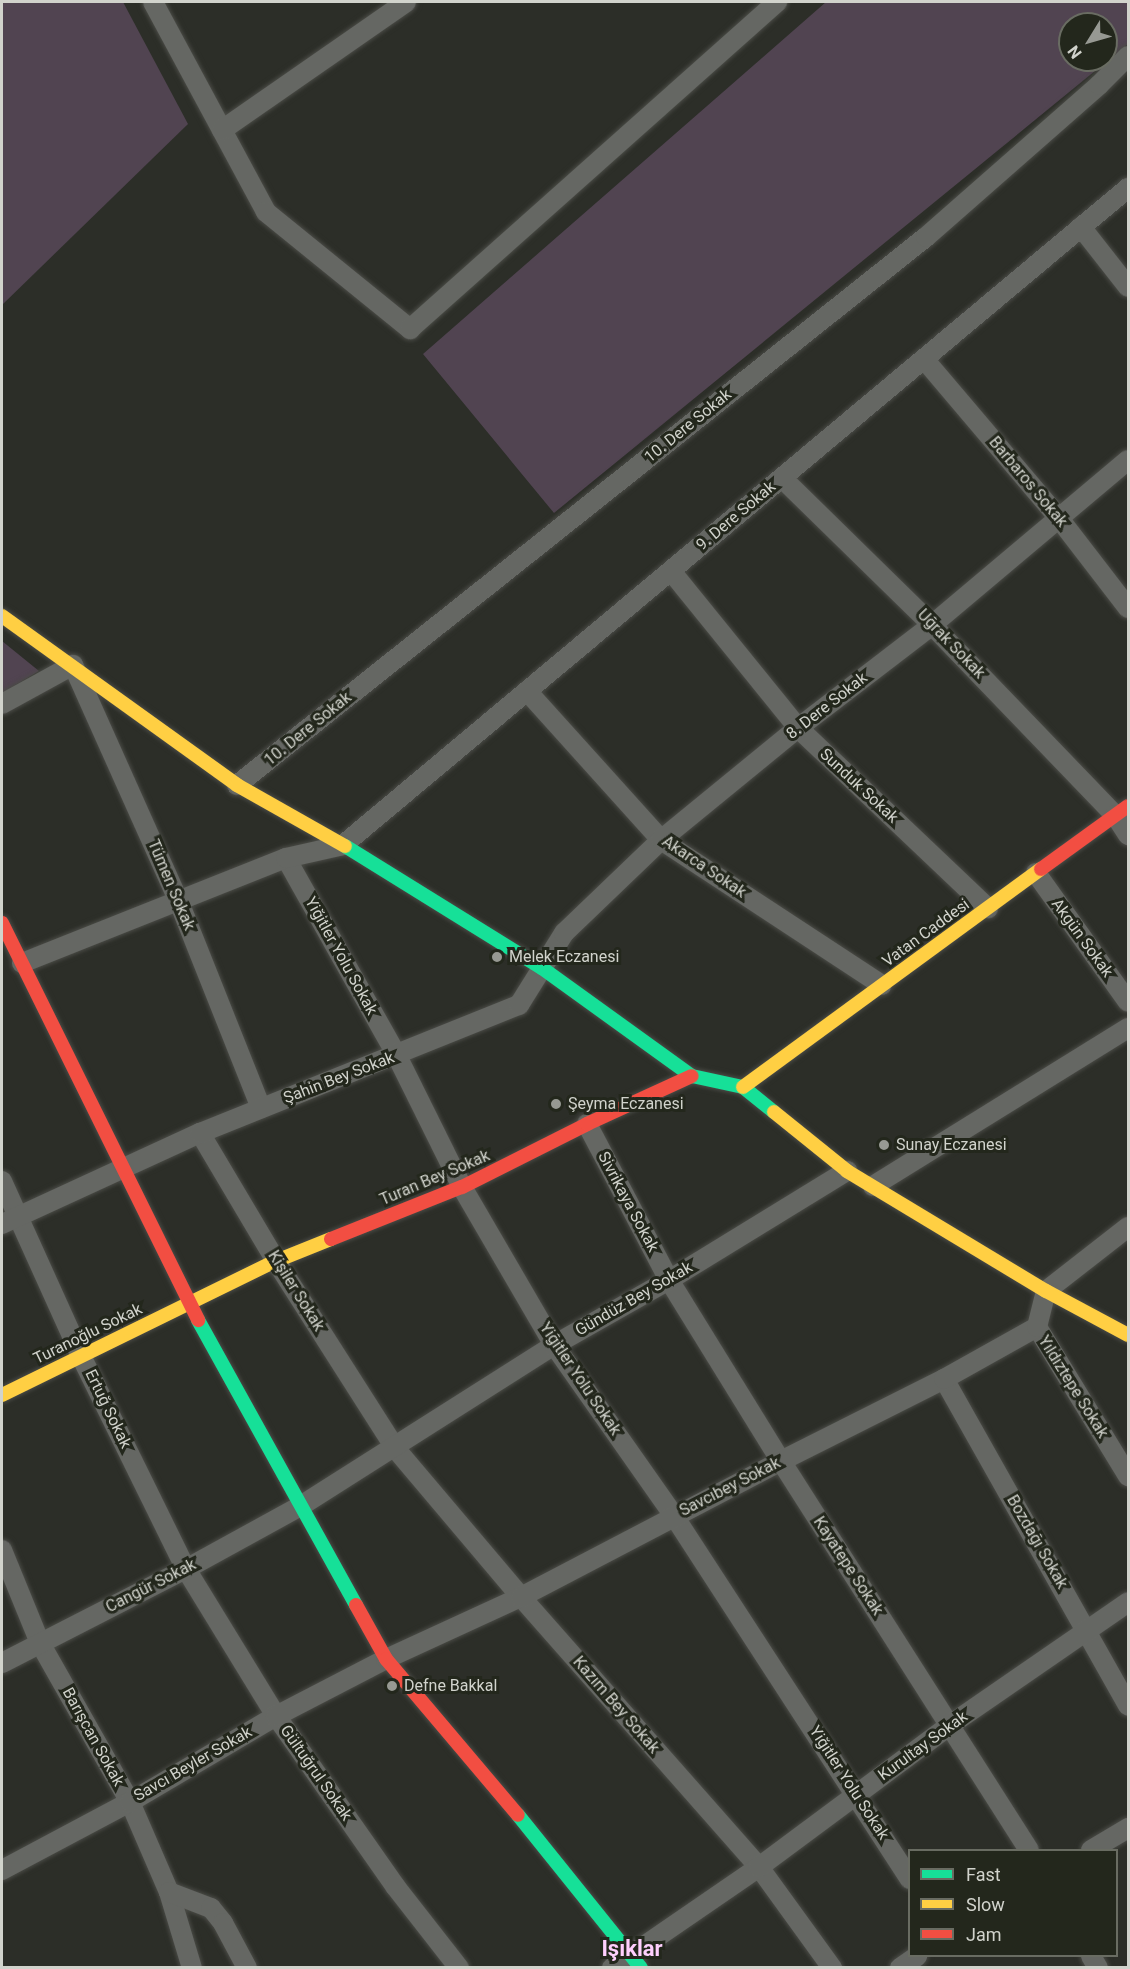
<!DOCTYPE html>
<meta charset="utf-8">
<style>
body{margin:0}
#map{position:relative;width:1130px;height:1969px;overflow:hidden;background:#2c2e28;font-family:Roboto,sans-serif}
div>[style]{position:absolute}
.green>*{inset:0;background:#514451}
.roads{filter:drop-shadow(0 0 2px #4a4b46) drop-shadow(0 0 2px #4a4b46)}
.street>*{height:20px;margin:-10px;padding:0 10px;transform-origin:10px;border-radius:10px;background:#656763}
.fast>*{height:14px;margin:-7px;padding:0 7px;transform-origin:7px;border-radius:7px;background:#16e098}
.slow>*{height:14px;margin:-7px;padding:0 7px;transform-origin:7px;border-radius:7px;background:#ffcf43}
.jam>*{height:14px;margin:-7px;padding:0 7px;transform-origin:7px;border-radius:7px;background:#f24e42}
.dots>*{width:16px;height:16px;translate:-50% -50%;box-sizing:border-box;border:3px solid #23271c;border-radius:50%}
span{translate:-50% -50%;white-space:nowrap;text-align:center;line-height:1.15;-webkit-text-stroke:6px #23271c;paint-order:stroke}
.street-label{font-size:16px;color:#d1d3cc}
.poi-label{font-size:16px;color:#d1d3cc}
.left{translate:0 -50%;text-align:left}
.district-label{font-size:22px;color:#fecffd;font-weight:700}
.frame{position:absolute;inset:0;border:3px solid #d1d3cc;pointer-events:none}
.legend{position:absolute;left:908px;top:1849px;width:210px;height:108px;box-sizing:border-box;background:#23271c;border:2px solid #696c62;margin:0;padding:8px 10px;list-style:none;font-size:18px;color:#d1d3cc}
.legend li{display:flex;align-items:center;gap:12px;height:30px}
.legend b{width:30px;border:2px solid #696c62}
.north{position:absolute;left:1058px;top:12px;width:60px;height:60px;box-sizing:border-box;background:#23271c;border:2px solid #696c62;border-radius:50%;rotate:233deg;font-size:16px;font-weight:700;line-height:24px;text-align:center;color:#d1d3cc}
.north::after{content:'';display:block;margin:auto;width:21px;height:27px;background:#979993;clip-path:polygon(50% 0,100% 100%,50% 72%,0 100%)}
</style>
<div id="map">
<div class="green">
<div style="clip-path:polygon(2px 2px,123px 2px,188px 124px,2px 305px)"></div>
<div style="clip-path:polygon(evenodd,826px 2px,1128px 2px,1128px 44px,554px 513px,423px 354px,826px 2px,1070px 24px,1106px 24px,1106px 60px,1070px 60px,1070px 24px)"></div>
<div style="clip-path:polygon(2px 641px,39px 671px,2px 693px)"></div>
</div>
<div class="roads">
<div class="street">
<div style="left:153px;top:2px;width:238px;rotate:61.7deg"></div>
<div style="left:266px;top:212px;width:186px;rotate:39.1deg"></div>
<div style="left:410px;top:329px;width:492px;rotate:-41.7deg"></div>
<div style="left:222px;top:130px;width:224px;rotate:-34.8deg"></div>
<div style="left:1081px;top:227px;width:76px;rotate:51.9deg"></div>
<div style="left:924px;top:359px;width:207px;rotate:49.7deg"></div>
<div style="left:1058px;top:517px;width:115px;rotate:52.4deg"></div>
<div style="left:782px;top:478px;width:210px;rotate:44.4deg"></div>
<div style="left:932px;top:625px;width:264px;rotate:46.1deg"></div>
<div style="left:1115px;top:815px;width:24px;rotate:57deg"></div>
<div style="left:671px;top:571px;width:202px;rotate:51deg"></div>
<div style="left:798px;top:728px;width:262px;rotate:43.5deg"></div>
<div style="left:527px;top:691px;width:200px;rotate:48deg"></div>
<div style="left:661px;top:840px;width:264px;rotate:33.3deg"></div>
<div style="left:2px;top:704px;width:81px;rotate:-28.8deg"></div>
<div style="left:73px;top:665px;width:260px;rotate:65.9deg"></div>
<div style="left:179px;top:902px;width:222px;rotate:68.3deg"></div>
<div style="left:237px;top:785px;width:880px;rotate:-38.5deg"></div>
<div style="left:926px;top:237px;width:230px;rotate:-41.3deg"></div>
<div style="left:1099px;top:85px;width:41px;rotate:-45deg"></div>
<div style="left:286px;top:858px;width:227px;rotate:60.7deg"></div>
<div style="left:397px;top:1056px;width:146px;rotate:63.6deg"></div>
<div style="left:462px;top:1187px;width:183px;rotate:59.8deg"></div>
<div style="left:554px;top:1345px;width:209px;rotate:54.9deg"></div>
<div style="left:674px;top:1516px;width:433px;rotate:57deg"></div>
<div style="left:1036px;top:873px;width:158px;rotate:54.5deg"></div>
<div style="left:22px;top:963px;width:284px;rotate:-21.7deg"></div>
<div style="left:286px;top:858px;width:58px;rotate:-12.8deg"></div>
<div style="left:343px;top:845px;width:1024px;rotate:-39.93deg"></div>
<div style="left:587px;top:1124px;width:176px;rotate:62.3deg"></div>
<div style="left:669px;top:1280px;width:213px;rotate:58.3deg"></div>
<div style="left:781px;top:1461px;width:461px;rotate:57.5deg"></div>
<div style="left:200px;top:1133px;width:149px;rotate:59.3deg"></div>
<div style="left:276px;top:1261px;width:222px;rotate:57.5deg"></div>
<div style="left:395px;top:1448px;width:195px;rotate:49.8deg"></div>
<div style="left:521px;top:1597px;width:360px;rotate:48.6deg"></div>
<div style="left:759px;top:1867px;width:125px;rotate:54.1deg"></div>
<div style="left:2px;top:1181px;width:192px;rotate:65.7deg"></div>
<div style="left:81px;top:1356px;width:237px;rotate:63.8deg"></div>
<div style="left:186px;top:1569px;width:172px;rotate:58.5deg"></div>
<div style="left:276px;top:1716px;width:208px;rotate:55deg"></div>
<div style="left:395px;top:1886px;width:104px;rotate:52deg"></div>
<div style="left:873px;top:1186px;width:300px;rotate:-31.8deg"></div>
<div style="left:2px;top:1224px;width:218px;rotate:-24.7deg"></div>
<div style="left:200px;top:1133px;width:344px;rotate:-21.9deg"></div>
<div style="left:519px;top:1005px;width:85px;rotate:-58deg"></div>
<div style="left:564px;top:933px;width:134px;rotate:-43.8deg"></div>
<div style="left:661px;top:840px;width:177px;rotate:-39.3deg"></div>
<div style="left:798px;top:728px;width:169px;rotate:-37.5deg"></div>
<div style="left:932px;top:625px;width:256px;rotate:-40.1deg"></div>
<div style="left:1037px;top:1327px;width:175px;rotate:58.6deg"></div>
<div style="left:944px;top:1379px;width:375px;rotate:60.6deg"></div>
<div style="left:2px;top:1550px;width:100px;rotate:67.8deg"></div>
<div style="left:40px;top:1643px;width:183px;rotate:60.5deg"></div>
<div style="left:130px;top:1802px;width:98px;rotate:66.6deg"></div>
<div style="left:169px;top:1892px;width:79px;rotate:73.2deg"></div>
<div style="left:2px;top:1663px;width:207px;rotate:-27.1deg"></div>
<div style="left:186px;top:1569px;width:129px;rotate:-28.8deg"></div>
<div style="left:299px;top:1507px;width:302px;rotate:-32.4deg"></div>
<div style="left:554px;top:1345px;width:132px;rotate:-29.5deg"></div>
<div style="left:669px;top:1280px;width:209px;rotate:-31.5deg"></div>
<div style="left:1091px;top:1850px;width:43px;rotate:-30.7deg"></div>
<div style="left:2px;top:1870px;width:145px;rotate:-28deg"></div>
<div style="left:130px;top:1802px;width:169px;rotate:-30.5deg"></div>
<div style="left:276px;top:1716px;width:124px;rotate:-27.4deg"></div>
<div style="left:386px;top:1659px;width:149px;rotate:-24.7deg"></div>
<div style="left:521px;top:1597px;width:293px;rotate:-27.6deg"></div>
<div style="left:781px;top:1461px;width:182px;rotate:-26.7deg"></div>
<div style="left:944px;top:1379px;width:107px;rotate:-29.2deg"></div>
<div style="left:1037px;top:1327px;width:37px;rotate:-76deg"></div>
<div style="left:1046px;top:1291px;width:104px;rotate:-38deg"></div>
<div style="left:169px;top:1892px;width:45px;rotate:20.9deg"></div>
<div style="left:211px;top:1908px;width:19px;rotate:51deg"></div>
<div style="left:223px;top:1923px;width:51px;rotate:61.9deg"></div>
<div style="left:1091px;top:1956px;width:14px;rotate:60deg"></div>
<div style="left:612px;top:1968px;width:178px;rotate:-34.5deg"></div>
<div style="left:759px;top:1867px;width:238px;rotate:-36.6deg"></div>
<div style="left:950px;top:1725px;width:216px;rotate:-34.6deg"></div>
<div style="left:900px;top:1968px;width:21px;rotate:-35deg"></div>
</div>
<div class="fast">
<div style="left:345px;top:846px;width:232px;rotate:31.8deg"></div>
<div style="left:542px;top:968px;width:185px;rotate:35.8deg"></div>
<div style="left:692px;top:1076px;width:52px;rotate:12.2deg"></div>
<div style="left:743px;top:1087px;width:40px;rotate:39deg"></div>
<div style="left:198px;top:1320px;width:326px;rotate:61deg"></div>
<div style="left:518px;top:1815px;width:196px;rotate:51.2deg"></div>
</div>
<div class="slow">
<div style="left:2px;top:616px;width:289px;rotate:35.7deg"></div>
<div style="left:237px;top:785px;width:124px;rotate:29.5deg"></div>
<div style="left:743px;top:1087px;width:369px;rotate:-36.2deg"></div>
<div style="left:774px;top:1112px;width:94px;rotate:38.9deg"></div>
<div style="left:847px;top:1171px;width:232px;rotate:31.1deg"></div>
<div style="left:1046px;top:1291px;width:93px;rotate:28.2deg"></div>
<div style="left:2px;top:1395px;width:305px;rotate:-26.1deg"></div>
<div style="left:276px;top:1261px;width:59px;rotate:-21.8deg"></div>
</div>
<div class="jam">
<div style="left:1041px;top:869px;width:107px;rotate:-35.9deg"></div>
<div style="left:2px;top:923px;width:443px;rotate:63.7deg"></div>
<div style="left:331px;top:1239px;width:141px;rotate:-21.7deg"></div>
<div style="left:462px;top:1187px;width:140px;rotate:-26.7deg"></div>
<div style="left:587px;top:1124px;width:115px;rotate:-24.6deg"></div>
<div style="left:356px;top:1605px;width:62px;rotate:60.9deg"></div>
<div style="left:386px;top:1659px;width:204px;rotate:49.8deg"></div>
</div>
</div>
<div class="dots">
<div style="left:497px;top:957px;background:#979993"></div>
<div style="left:556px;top:1104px;background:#979993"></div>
<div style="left:884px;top:1145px;background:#979993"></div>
<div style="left:392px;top:1686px;background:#979993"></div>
</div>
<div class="street-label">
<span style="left:688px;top:426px;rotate:-39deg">10. Dere Sokak</span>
<span style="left:1028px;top:482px;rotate:50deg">Barbaros Sokak</span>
<span style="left:736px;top:516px;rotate:-40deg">9. Dere Sokak</span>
<span style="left:951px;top:644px;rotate:46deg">Uğrak Sokak</span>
<span style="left:827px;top:706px;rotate:-38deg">8. Dere Sokak</span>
<span style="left:308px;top:729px;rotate:-39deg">10. Dere Sokak</span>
<span style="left:859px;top:786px;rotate:43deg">Sunduk Sokak</span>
<span style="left:704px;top:867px;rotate:34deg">Akarca Sokak</span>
<span style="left:171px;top:885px;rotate:67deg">Tümen Sokak</span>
<span style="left:926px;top:933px;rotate:-36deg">Vatan Caddesi</span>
<span style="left:1082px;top:938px;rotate:54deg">Akgün Sokak</span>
<span style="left:341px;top:956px;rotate:61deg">Yiğitler Yolu Sokak</span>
<span style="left:339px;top:1078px;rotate:-21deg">Şahin Bey Sokak</span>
<span style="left:435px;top:1178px;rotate:-23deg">Turan Bey Sokak</span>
<span style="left:628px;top:1202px;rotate:62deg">Sivrikaya Sokak</span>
<span style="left:296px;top:1291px;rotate:58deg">Kişiler Sokak</span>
<span style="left:634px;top:1299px;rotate:-30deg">Gündüz Bey Sokak</span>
<span style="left:88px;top:1334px;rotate:-26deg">Turanoğlu Sokak</span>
<span style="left:580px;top:1379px;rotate:56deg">Yiğitler Yolu Sokak</span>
<span style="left:1073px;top:1387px;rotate:58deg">Yıldıztepe Sokak</span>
<span style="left:108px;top:1409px;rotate:64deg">Ertuğ Sokak</span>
<span style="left:730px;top:1487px;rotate:-27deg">Savcıbey Sokak</span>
<span style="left:1037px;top:1542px;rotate:60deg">Bozdağı Sokak</span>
<span style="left:848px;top:1566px;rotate:57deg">Kayatepe Sokak</span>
<span style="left:151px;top:1586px;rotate:-27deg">Cangür Sokak</span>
<span style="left:616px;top:1705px;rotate:49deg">Kazım Bey Sokak</span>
<span style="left:93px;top:1737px;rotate:61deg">Barışcan Sokak</span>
<span style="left:923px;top:1746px;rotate:-36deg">Kurultay Sokak</span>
<span style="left:193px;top:1764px;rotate:-30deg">Savcı Beyler Sokak</span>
<span style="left:316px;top:1773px;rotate:55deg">Gültuğrul Sokak</span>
<span style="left:849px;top:1783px;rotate:57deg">Yiğitler Yolu Sokak</span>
</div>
<div class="poi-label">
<span class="left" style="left:509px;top:957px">Melek Eczanesi</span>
<span class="left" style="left:568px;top:1104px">Şeyma Eczanesi</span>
<span class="left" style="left:896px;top:1145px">Sunay Eczanesi</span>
<span class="left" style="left:404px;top:1686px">Defne Bakkal</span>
</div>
<div class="district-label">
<span style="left:632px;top:1949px">Işıklar</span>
</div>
<div class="frame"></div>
<ul class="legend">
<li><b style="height:8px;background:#16e098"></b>Fast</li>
<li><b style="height:8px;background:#ffcf43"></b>Slow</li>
<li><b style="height:8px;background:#f24e42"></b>Jam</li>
</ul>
<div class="north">N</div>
</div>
